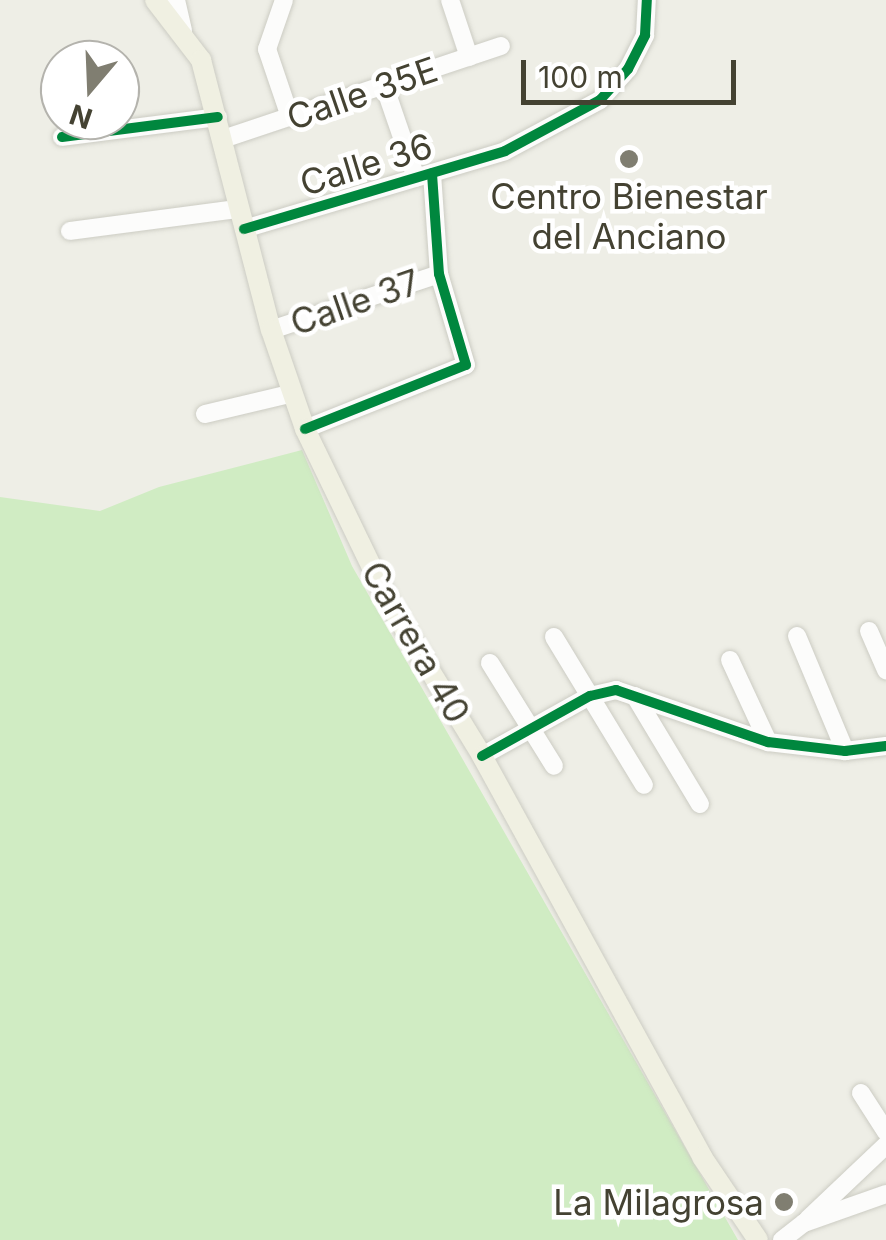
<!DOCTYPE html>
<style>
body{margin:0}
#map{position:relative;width:886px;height:1240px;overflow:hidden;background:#eeeee6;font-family:Inter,sans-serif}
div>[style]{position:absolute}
.green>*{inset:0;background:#d0ecc3}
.roads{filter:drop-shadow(0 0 2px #ccccc3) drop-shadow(0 0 2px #ccccc3)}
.minor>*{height:18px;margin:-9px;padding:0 9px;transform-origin:9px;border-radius:9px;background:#fcfcfb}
.major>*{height:20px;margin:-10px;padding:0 10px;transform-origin:10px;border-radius:10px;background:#f0f0e2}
.cycleway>*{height:10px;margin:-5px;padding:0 5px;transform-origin:5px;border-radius:5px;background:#00873e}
.dots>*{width:28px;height:28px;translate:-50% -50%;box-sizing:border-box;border:5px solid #fff;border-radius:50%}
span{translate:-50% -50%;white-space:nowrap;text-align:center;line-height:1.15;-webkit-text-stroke:9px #fff;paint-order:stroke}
.street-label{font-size:35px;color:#444232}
.poi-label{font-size:35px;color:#444232}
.right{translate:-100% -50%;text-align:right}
.north{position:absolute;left:40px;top:40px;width:100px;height:100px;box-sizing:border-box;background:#fff;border:2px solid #b4b3ad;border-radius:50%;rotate:199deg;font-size:28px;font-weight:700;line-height:40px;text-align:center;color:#444232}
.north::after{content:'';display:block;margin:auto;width:35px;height:45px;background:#807e71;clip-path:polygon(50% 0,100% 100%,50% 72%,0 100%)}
.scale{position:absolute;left:521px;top:60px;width:215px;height:45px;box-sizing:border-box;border:5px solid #444232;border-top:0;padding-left:12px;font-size:30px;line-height:35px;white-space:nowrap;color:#444232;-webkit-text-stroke:8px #fff;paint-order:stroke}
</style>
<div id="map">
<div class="green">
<div style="clip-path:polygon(302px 450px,352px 566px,738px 1240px,0 1240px,0 497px,100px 511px,159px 487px)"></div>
</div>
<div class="roads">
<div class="minor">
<div style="left:176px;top:0;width:31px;rotate:77deg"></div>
<div style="left:284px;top:0;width:52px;rotate:109.1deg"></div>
<div style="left:267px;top:49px;width:72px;rotate:71.3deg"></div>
<div style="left:450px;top:0;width:60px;rotate:71.6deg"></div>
<div style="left:384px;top:85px;width:98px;rotate:71deg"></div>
<div style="left:62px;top:137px;width:157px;rotate:-7.3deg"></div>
<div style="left:223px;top:139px;width:293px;rotate:-18.5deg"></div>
<div style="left:244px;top:229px;width:272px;rotate:-16.6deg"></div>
<div style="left:505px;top:151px;width:108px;rotate:-28.2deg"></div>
<div style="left:600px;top:100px;width:42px;rotate:-47.9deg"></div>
<div style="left:628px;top:69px;width:38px;rotate:-63deg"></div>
<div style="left:645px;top:35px;width:35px;rotate:-87deg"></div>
<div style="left:70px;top:231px;width:169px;rotate:-7.5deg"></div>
<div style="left:271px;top:330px;width:177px;rotate:-18.4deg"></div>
<div style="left:205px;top:414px;width:90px;rotate:-13.4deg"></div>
<div style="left:305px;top:429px;width:173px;rotate:-21.7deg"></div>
<div style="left:466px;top:365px;width:95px;rotate:-106.5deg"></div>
<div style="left:439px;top:274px;width:101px;rotate:-94deg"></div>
<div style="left:869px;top:631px;width:43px;rotate:66.4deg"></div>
<div style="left:797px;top:636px;width:125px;rotate:67.3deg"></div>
<div style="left:554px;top:637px;width:173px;rotate:58.7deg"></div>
<div style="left:730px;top:660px;width:90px;rotate:65.1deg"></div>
<div style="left:490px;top:663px;width:121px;rotate:58.1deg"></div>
<div style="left:635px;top:696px;width:126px;rotate:59deg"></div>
<div style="left:482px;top:756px;width:124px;rotate:-29.1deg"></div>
<div style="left:590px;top:696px;width:27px;rotate:-13deg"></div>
<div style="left:616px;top:690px;width:161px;rotate:18.9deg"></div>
<div style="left:768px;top:742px;width:78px;rotate:6.7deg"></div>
<div style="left:845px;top:751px;width:41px;rotate:-7deg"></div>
<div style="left:861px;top:1093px;width:46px;rotate:57.3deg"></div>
<div style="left:808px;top:1219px;width:108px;rotate:-43.5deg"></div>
<div style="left:782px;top:1240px;width:28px;rotate:-38deg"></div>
<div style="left:804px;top:1223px;width:87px;rotate:-19.5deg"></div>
</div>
<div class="major">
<div style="left:155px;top:0;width:76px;rotate:52.5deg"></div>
<div style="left:201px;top:60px;width:279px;rotate:75.5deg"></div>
<div style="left:271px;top:330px;width:105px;rotate:71deg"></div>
<div style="left:305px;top:429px;width:195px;rotate:64.2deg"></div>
<div style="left:390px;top:605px;width:177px;rotate:58.6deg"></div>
<div style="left:482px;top:756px;width:457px;rotate:61.2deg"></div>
<div style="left:702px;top:1157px;width:100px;rotate:56deg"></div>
</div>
</div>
<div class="cycleway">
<div style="left:62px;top:137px;width:157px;rotate:-7.3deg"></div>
<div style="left:244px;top:229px;width:272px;rotate:-16.6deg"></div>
<div style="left:505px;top:151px;width:108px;rotate:-28.2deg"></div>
<div style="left:600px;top:100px;width:42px;rotate:-47.9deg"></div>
<div style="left:628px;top:69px;width:38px;rotate:-63deg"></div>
<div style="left:645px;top:35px;width:35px;rotate:-87deg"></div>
<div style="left:305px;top:429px;width:173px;rotate:-21.7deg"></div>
<div style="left:466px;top:365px;width:95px;rotate:-106.5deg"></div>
<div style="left:439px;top:274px;width:101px;rotate:-94deg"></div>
<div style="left:482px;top:756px;width:124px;rotate:-29.1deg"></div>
<div style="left:590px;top:696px;width:27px;rotate:-13deg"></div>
<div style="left:616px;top:690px;width:161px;rotate:18.9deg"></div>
<div style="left:768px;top:742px;width:78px;rotate:6.7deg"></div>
<div style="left:845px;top:751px;width:41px;rotate:-7deg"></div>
</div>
<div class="dots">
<div style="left:629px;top:159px;background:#807e71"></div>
<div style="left:784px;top:1202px;background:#807e71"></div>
</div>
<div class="street-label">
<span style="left:362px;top:93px;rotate:-19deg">Calle 35E</span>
<span style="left:366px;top:164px;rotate:-17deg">Calle 36</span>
<span style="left:355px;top:302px;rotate:-19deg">Calle 37</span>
<span style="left:416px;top:642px;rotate:60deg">Carrera 40</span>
</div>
<div class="poi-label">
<span style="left:629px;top:216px">Centro Bienestar<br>del Anciano</span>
<span class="right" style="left:764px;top:1202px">La Milagrosa</span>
</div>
<div class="north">N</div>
<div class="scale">100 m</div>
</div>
